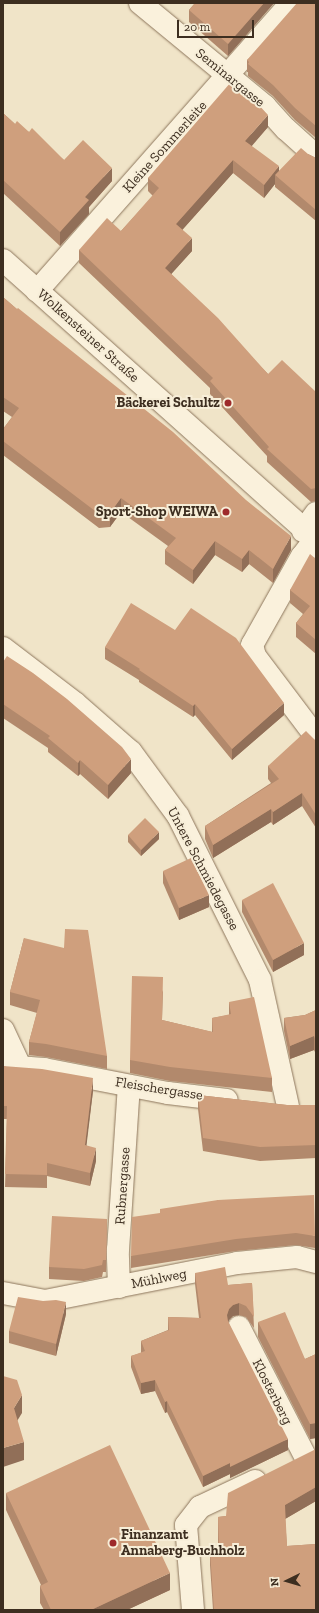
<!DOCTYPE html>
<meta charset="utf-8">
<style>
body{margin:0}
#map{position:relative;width:319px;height:1613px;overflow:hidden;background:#f0e4c8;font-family:"Zilla Slab",serif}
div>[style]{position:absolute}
.roads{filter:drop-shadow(0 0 1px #8d765c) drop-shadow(0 0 1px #8d765c)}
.minor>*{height:22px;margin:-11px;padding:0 11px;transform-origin:11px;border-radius:11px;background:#faf1dc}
.wall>*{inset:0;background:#b2896c}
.shaded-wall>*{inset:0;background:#916f58}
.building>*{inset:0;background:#cf9f7d}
.dots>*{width:11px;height:11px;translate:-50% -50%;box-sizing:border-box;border:2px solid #f7eed8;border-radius:50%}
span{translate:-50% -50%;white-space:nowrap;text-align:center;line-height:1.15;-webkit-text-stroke:4px #f7eed8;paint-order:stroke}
.street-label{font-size:14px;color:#3d2e20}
.poi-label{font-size:14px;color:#3d2e20;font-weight:700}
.right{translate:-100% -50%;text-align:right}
.left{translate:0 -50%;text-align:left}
.frame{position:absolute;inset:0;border:4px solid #3d2e20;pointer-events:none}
.north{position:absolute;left:267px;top:1561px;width:40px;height:40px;-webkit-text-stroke:3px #f7eed8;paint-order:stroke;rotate:265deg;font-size:11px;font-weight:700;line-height:16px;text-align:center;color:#3d2e20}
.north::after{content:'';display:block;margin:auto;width:14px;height:18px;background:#3d2e20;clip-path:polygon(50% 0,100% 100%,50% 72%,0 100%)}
.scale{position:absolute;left:177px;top:20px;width:77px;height:18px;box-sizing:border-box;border:2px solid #3d2e20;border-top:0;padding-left:5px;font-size:12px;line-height:14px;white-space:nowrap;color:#3d2e20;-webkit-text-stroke:3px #f7eed8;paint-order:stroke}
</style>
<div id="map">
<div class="roads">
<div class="minor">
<div style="left:140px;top:3px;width:162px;rotate:39.5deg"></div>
<div style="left:265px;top:106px;width:31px;rotate:48deg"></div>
<div style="left:286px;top:129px;width:40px;rotate:42deg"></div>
<div style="left:3px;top:260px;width:420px;rotate:41.8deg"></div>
<div style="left:37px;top:291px;width:384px;rotate:-48.6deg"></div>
<div style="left:303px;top:531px;width:22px;rotate:-54deg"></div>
<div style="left:315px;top:539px;width:21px;rotate:127deg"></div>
<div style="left:302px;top:556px;width:102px;rotate:119.3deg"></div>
<div style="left:252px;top:645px;width:11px;rotate:75deg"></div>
<div style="left:255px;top:656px;width:101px;rotate:53deg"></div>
<div style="left:3px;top:648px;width:91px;rotate:37.4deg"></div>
<div style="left:75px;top:703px;width:74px;rotate:41.2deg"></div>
<div style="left:131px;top:752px;width:79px;rotate:53.7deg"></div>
<div style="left:178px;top:816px;width:183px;rotate:63.4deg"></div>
<div style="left:260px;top:980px;width:129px;rotate:77.5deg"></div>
<div style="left:3px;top:1030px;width:40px;rotate:65deg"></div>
<div style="left:3px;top:1066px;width:41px;rotate:4.2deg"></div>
<div style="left:44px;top:1069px;width:126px;rotate:11deg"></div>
<div style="left:168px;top:1093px;width:59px;rotate:6.8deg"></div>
<div style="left:119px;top:1287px;width:37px;rotate:-92deg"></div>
<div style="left:118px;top:1250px;width:164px;rotate:-86.2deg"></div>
<div style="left:3px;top:1293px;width:43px;rotate:10.8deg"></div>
<div style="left:45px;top:1301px;width:196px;rotate:-11.2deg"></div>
<div style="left:237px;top:1263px;width:60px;rotate:-5.7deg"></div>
<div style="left:297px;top:1257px;width:20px;rotate:15deg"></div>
<div style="left:239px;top:1327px;width:145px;rotate:62.9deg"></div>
<div style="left:193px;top:1610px;width:85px;rotate:-94.7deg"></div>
<div style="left:186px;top:1525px;width:23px;rotate:-52deg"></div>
<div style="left:200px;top:1507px;width:61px;rotate:-25.3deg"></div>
</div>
</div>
<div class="wall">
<div style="clip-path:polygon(195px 3px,274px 3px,228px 56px,189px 22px,189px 10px)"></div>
<div style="clip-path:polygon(316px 3px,316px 138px,295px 120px,273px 96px,248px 76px,248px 72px,247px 72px,247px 60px)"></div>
<div style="clip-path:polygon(3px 113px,15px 124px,29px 132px,64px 160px,112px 181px,89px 207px,89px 214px,60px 246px,3px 193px)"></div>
<div style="clip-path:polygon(268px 127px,251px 146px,279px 171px,308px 154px,316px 158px,316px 221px,275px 187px,275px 184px,264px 198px,233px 173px,182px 230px,192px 251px,171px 274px,268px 374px,316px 392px,316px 501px,311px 502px,267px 462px,267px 456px,210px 394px,210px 388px,79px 263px,79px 250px,121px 231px,153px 196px,148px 191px,148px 178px)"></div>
<div style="clip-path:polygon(3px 297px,291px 550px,273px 583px,249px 564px,242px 572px,215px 555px,193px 584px,165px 564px,165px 550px,168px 546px,121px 512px,110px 527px,99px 528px,3px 455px,3px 429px,12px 417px,3px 411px)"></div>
<div style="clip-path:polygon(316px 559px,316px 654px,296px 637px,296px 623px,303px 614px,290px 603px,290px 590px)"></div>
<div style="clip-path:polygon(105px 647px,284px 715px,232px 760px,195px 715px,193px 717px,139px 682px,139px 680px,105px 659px)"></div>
<div style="clip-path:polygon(3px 662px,131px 773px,108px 799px,80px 774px,78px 776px,48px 752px,48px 748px,3px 718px)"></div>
<div style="clip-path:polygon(316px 739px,316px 828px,302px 806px,273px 825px,271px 822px,213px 858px,205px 839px,205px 826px,271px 783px,268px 779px,268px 766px)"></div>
<div style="clip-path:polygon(128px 835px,159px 839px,141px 856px,128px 842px)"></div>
<div style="clip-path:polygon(163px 871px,209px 907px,179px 920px,163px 883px)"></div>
<div style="clip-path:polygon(242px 900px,304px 955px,273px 972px,242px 912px)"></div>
<div style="clip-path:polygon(24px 938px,107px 1056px,107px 1069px,46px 1057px,29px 1055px,29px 1042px,37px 1013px,10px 1005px,10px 992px)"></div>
<div style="clip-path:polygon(163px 990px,162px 1020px,212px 1032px,212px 1018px,229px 1015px,229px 1002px,272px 1078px,272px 1092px,170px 1081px,130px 1073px,130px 1060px)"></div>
<div style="clip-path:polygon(316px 1010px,316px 1054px,314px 1050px,290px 1059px,284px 1031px,284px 1018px,305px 1015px)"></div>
<div style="clip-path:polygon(3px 1066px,93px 1091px,86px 1145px,96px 1161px,90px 1186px,47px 1176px,47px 1188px,5px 1187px,7px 1119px,3px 1119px)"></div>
<div style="clip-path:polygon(198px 1095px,287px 1105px,316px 1105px,316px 1158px,260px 1161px,203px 1151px,198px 1109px)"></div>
<div style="clip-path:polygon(218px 1200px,315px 1236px,315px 1248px,296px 1245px,236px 1251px,131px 1268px,131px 1256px)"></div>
<div style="clip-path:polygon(107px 1219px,106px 1272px,103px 1272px,102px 1277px,84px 1281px,49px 1279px,49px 1267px)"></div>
<div style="clip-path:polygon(195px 1273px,228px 1285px,252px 1283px,254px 1328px,246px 1317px,239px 1315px,233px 1316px,229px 1320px,228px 1322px,288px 1450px,230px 1478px,230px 1474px,203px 1487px,167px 1412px,165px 1413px,155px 1391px,141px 1394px,131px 1367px,131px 1356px,141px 1353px,141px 1341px,168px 1330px,168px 1317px,199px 1318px,195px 1284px)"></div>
<div style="clip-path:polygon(66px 1314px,56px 1356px,9px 1343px,9px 1331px)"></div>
<div style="clip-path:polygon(258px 1322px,305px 1359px,316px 1354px,316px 1438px,310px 1439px,258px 1337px)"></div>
<div style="clip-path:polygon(316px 1449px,316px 1501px,285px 1519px,287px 1546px,316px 1544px,316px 1610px,213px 1610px,210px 1565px,210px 1551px,218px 1550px,218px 1517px,226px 1516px)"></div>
<div style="clip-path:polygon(6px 1493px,170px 1590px,127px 1610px,44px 1610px,40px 1603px,40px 1586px,41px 1585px,6px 1510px)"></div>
</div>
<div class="shaded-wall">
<div style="clip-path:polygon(264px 3px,274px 3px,228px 56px,228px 44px)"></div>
<div style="clip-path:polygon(268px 115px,268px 127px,245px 154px,245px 141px)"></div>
<div style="clip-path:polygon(233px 160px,233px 173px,176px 237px,176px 224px)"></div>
<div style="clip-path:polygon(279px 166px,279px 178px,275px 175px,275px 184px,264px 198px,264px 185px)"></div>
<div style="clip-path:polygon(112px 168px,112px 181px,89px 207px,89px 214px,60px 246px,60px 232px,85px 197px)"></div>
<div style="clip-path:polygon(192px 238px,192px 251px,165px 281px,165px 268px)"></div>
<div style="clip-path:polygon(121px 498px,121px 512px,110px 527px,110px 513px)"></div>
<div style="clip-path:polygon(291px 536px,291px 550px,273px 583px,273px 569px)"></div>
<div style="clip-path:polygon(215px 541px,215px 555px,193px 584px,193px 570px)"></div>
<div style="clip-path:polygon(249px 550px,249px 564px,242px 572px,242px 559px)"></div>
<div style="clip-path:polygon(284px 703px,284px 715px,232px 760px,232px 749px)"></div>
<div style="clip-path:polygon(195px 704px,195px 715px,193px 717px,193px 706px)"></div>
<div style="clip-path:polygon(131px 759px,131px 773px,108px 799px,108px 785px)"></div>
<div style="clip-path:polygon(80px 760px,80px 774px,78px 776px,78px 763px)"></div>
<div style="clip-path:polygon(302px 793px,302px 806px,273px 825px,273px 812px)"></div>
<div style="clip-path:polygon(271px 809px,271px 822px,213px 858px,213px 845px)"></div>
<div style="clip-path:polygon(159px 832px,159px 839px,141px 856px,141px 850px)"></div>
<div style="clip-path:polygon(209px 895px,209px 907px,179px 920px,179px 908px)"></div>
<div style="clip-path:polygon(304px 943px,304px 955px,273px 972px,273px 960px)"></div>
<div style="clip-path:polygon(314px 1036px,314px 1050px,290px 1059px,290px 1046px)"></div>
<div style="clip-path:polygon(93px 1078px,93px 1091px,85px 1158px,85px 1145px)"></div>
<div style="clip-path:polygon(96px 1148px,96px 1161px,90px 1186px,90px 1173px)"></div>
<div style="clip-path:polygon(66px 1302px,66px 1314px,56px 1356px,56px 1344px)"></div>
<div style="clip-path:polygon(239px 1303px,239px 1315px,233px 1316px,229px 1320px,227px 1326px,227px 1315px,229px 1309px,233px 1305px)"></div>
<div style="clip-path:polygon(155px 1380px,155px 1391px,141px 1394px,141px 1383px)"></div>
<div style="clip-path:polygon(22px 1395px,22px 1413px,14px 1426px,14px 1408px)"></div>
<div style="clip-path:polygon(167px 1401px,167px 1412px,165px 1413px,165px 1402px)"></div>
<div style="clip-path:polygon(316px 1423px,316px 1438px,310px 1439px,310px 1424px)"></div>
<div style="clip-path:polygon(288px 1439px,288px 1450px,230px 1478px,230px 1474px,203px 1487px,203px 1476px,230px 1463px)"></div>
<div style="clip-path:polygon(24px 1442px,24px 1460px,3px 1467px,3px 1448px)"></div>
<div style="clip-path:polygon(316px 1487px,316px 1501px,285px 1519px,285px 1505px)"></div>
<div style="clip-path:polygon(170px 1573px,170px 1590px,127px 1610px,91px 1610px)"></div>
</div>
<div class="building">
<div style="clip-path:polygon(195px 3px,264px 3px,228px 44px,189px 10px)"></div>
<div style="clip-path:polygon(297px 3px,316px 3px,316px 126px,295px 108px,273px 85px,248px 64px,249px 62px,247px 60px)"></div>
<div style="clip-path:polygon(231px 82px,256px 102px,268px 115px,245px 141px,279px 166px,264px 185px,233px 160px,176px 224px,192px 238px,165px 268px,218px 318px,268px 374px,282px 360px,316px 392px,316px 488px,311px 489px,267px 449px,269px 447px,210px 381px,213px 378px,79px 250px,107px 218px,121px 231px,159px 188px,148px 178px)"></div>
<div style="clip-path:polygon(3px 113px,15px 124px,17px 121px,29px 132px,32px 128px,64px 160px,83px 140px,112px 168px,85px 197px,89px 200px,60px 232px,3px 180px)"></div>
<div style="clip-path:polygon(301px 148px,308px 154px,316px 158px,316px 210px,275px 175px)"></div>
<div style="clip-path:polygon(3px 297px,17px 309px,18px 308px,173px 432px,246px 500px,291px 536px,273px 569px,249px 550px,242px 559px,215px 541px,193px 570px,165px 550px,176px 538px,121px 498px,110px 513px,99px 514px,3px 441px,3px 429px,19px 408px,3px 397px)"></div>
<div style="clip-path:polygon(310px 554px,316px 559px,316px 640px,296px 623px,310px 606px,290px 590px)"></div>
<div style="clip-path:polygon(131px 603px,175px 630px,191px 608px,236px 638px,284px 703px,232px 749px,195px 704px,193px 706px,139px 670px,140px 669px,105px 647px)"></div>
<div style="clip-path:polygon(7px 656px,33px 673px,67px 699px,122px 747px,131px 759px,108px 785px,80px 760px,78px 763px,48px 738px,50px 736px,3px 704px,3px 662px)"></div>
<div style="clip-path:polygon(306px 731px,315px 740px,316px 739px,316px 815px,302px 793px,273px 812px,271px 809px,213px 845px,205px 826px,279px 779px,268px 766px)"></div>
<div style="clip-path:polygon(145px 818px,159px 832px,141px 850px,128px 835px)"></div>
<div style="clip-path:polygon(191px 858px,209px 895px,179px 908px,163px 871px)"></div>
<div style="clip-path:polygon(273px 883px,304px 943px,273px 960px,242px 900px)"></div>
<div style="clip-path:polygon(65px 929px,88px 930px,107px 1056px,46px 1044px,29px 1042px,40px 1000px,10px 992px,24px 938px,64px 948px)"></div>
<div style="clip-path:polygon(132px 976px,163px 977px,162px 1020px,213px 1032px,212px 1018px,231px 1014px,229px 1002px,254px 997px,272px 1078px,170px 1067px,130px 1060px)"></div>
<div style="clip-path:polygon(316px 1010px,316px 1041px,314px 1036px,290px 1046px,284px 1018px,305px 1015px)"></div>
<div style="clip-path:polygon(3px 1066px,42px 1069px,93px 1078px,85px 1145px,96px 1148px,90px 1173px,47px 1163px,47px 1175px,5px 1174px,7px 1106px,3px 1106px)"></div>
<div style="clip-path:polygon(198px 1095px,287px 1105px,316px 1105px,316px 1145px,260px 1147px,203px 1138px)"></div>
<div style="clip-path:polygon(314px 1195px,315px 1236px,296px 1233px,236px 1239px,131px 1256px,132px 1217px,160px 1213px,160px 1209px,218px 1200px)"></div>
<div style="clip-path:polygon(52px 1216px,107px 1219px,106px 1260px,103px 1260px,102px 1265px,84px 1269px,49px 1267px)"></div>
<div style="clip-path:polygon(225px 1267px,228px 1285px,252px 1283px,254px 1317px,246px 1306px,239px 1303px,233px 1305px,229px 1309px,227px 1315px,228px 1321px,288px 1439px,230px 1467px,230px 1463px,203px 1476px,167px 1401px,165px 1402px,155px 1380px,141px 1383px,131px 1356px,145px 1351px,141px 1341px,169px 1330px,168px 1317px,201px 1318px,195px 1273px)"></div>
<div style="clip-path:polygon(18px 1297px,43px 1301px,56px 1300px,66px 1302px,56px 1344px,9px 1331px)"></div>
<div style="clip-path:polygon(285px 1312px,305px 1359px,316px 1354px,316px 1423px,310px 1424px,258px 1322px)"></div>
<div style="clip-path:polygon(3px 1376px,17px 1380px,22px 1395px,14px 1408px,24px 1442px,3px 1448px)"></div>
<div style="clip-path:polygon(110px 1445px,170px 1573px,91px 1610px,51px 1610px,40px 1586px,48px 1582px,6px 1493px)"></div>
<div style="clip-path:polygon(316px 1449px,316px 1487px,285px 1505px,287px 1546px,316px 1544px,316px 1610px,214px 1610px,210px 1551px,219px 1550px,218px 1517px,226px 1516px,228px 1493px)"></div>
</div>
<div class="dots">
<div style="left:228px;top:403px;background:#9e2a2b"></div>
<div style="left:226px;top:512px;background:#9e2a2b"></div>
<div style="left:113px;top:1543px;background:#9e2a2b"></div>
</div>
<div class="street-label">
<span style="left:230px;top:78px;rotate:39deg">Seminargasse</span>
<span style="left:165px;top:147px;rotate:-48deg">Kleine Sommerleite</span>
<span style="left:88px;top:336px;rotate:42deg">Wolkensteiner Straße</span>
<span style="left:203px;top:869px;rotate:62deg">Untere Schmiedegasse</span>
<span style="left:159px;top:1089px;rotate:9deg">Fleischergasse</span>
<span style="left:123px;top:1186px;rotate:-86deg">Rubnergasse</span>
<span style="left:159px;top:1279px;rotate:-11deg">Mühlweg</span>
<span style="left:272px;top:1392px;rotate:63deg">Klosterberg</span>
</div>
<div class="poi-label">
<span class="right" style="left:220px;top:403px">Bäckerei Schultz</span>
<span class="right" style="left:218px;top:512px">Sport-Shop WEIWA</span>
<span class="left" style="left:121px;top:1543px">Finanzamt<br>Annaberg-Buchholz</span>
</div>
<div class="frame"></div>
<div class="north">N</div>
<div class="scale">20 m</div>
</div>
